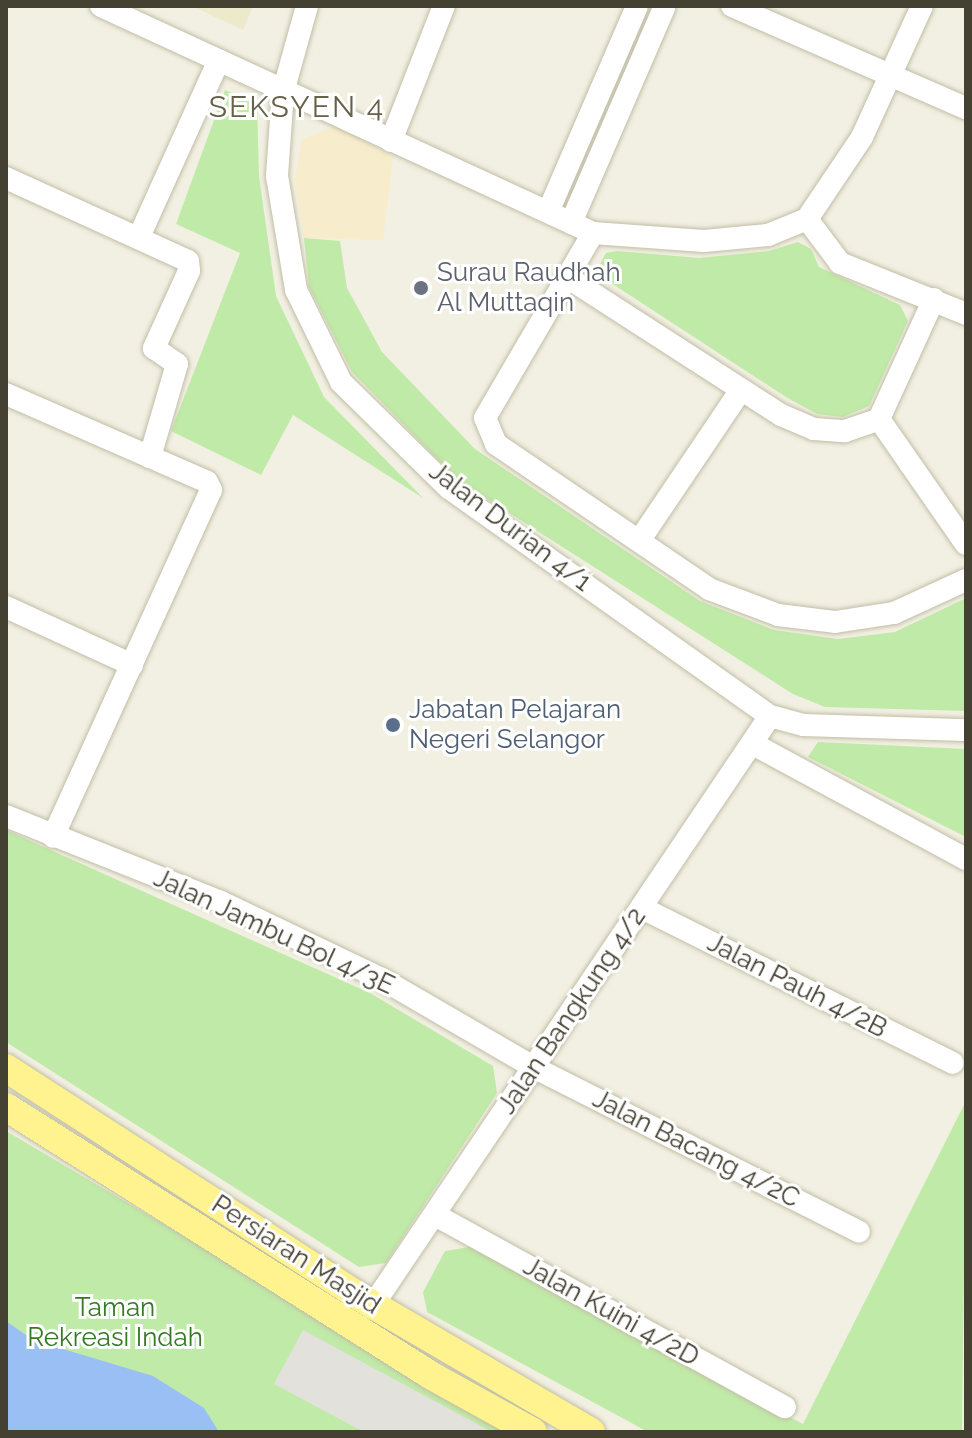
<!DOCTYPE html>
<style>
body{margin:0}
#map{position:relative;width:972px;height:1438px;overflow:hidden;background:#f2f0e2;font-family:Raleway,sans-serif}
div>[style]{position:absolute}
.commercial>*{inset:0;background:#f7eccb}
.education>*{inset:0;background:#ede9cb}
.green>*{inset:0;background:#c0eaa7}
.parking>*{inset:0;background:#e2e1db}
.water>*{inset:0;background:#99bff4}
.roads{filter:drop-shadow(0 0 2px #c1bda7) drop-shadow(0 0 2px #c1bda7)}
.minor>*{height:22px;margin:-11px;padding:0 11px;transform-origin:11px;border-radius:11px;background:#fff}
.major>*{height:28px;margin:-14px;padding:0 14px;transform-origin:14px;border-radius:14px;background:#fff38f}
.dots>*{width:22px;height:22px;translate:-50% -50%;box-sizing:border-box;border:4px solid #fff;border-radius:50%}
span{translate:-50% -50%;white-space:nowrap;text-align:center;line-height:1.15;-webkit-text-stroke:6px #fff;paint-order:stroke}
.worship-label{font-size:26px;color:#5b616d}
.left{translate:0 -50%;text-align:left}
.street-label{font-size:26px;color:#444032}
.service-label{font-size:26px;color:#4e5e75}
.park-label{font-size:26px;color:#347923}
.quarter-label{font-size:30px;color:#686149;letter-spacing:2px}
.frame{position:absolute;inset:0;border:8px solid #444032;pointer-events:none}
</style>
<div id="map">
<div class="commercial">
<div style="clip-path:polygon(337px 126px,393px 157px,383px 240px,304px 238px,295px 180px,302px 139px)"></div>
</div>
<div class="education">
<div style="clip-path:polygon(192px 6px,253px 6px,243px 30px)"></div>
</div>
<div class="green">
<div style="clip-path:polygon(225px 90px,257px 103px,259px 176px,276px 296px,324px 397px,423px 498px,293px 415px,261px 475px,171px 431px,240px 253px,176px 224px)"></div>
<div style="clip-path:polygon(304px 238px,340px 241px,347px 288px,382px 352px,475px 449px,700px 601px,774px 630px,838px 639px,895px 632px,966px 598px,966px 711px,825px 707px,793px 694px,459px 481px,352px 372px,309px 287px)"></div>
<div style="clip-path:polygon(798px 242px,811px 249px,819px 267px,900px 305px,908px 321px,869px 406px,843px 417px,817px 414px,786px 397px,608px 281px,599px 266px,606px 253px,617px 251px,699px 258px,769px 251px)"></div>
<div style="clip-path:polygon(818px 742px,966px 749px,966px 837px,808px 757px)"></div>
<div style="clip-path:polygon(6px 830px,370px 993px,493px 1066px,497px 1093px,386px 1263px,359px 1267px,6px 1042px)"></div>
<div style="clip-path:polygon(966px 1101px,962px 1432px,648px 1432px,427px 1312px,423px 1292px,445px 1251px,469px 1247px,803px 1424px)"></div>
<div style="clip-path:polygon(6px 1131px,422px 1377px,513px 1432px,6px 1432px)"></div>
</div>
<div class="parking">
<div style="clip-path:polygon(303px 1330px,492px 1432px,364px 1432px,274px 1384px)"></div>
</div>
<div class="water">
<div style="clip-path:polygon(6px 1321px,33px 1340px,153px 1376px,204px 1408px,219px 1432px,6px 1432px)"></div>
</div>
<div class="roads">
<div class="minor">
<div style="left:101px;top:6px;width:542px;rotate:24.77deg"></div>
<div style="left:593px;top:233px;width:111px;rotate:4.1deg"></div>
<div style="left:704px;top:241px;width:64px;rotate:-5.4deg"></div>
<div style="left:768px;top:235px;width:42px;rotate:-22.3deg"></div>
<div style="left:807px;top:219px;width:99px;rotate:-56.1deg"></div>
<div style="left:862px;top:137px;width:144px;rotate:-65.4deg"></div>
<div style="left:307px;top:6px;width:89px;rotate:105.6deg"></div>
<div style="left:283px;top:92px;width:84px;rotate:94.1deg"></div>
<div style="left:277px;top:176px;width:116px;rotate:80.5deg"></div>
<div style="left:296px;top:290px;width:102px;rotate:63.9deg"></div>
<div style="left:341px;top:382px;width:151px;rotate:44.5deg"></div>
<div style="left:449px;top:488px;width:394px;rotate:35.4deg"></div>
<div style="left:770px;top:716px;width:34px;rotate:15deg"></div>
<div style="left:803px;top:725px;width:163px;rotate:1.8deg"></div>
<div style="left:732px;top:6px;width:255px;rotate:23.6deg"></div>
<div style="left:391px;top:141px;width:145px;rotate:-68.6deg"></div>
<div style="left:6px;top:178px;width:200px;rotate:24.5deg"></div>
<div style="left:188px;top:261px;width:10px;rotate:84deg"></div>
<div style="left:189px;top:271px;width:85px;rotate:114.4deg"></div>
<div style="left:154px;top:348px;width:28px;rotate:35deg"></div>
<div style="left:177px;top:364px;width:97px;rotate:106.2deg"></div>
<div style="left:548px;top:212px;width:224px;rotate:-66.6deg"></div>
<div style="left:807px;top:219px;width:55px;rotate:53.1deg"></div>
<div style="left:840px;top:263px;width:136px;rotate:22deg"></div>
<div style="left:571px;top:223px;width:236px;rotate:-66.6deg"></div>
<div style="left:593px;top:233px;width:214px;rotate:120.3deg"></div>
<div style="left:485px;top:418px;width:28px;rotate:67deg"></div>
<div style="left:496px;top:444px;width:258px;rotate:34.2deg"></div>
<div style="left:709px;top:589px;width:74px;rotate:20.6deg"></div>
<div style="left:778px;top:615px;width:57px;rotate:7deg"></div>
<div style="left:835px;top:622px;width:60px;rotate:-8.7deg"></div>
<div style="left:894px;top:613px;width:79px;rotate:-24.6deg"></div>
<div style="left:139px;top:237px;width:194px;rotate:-65.7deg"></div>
<div style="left:570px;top:279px;width:251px;rotate:32.8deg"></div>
<div style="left:781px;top:415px;width:36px;rotate:23deg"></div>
<div style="left:814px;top:429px;width:31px;rotate:4deg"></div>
<div style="left:845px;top:431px;width:36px;rotate:-19deg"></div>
<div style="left:879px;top:419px;width:132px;rotate:-65.4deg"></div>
<div style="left:6px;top:394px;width:219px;rotate:23.6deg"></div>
<div style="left:207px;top:482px;width:9px;rotate:63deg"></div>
<div style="left:211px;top:490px;width:381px;rotate:114.5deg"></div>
<div style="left:879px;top:419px;width:152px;rotate:55.2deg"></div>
<div style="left:639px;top:541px;width:182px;rotate:-56deg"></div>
<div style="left:6px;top:607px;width:139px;rotate:24.7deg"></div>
<div style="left:753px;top:744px;width:242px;rotate:28.4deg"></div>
<div style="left:6px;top:816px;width:232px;rotate:21.8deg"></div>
<div style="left:221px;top:902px;width:178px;rotate:25.6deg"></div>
<div style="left:382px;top:979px;width:175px;rotate:30.2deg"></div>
<div style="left:533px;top:1067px;width:365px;rotate:26.8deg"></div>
<div style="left:642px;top:908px;width:347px;rotate:26.5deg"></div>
<div style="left:437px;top:1216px;width:397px;rotate:28.8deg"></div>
<div style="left:373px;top:1305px;width:710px;rotate:-56.02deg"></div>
</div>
<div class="major">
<div style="left:6px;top:1068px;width:437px;rotate:32.9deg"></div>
<div style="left:373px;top:1305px;width:252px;rotate:30.2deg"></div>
<div style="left:6px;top:1107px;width:504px;rotate:32.27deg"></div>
<div style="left:432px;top:1376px;width:115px;rotate:29deg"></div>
</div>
</div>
<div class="dots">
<div style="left:421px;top:288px;background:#6b7280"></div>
<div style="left:393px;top:725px;background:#5c6f8a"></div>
</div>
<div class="worship-label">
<span class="left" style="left:437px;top:288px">Surau Raudhah<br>Al Muttaqin</span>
</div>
<div class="street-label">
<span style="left:510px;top:527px;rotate:37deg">Jalan Durian 4/1</span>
<span style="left:274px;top:932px;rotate:25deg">Jalan Jambu Bol 4/3E</span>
<span style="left:797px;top:986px;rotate:27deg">Jalan Pauh 4/2B</span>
<span style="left:572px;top:1011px;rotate:-56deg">Jalan Bangkung 4/2</span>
<span style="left:696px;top:1149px;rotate:27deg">Jalan Bacang 4/2C</span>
<span style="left:296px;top:1255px;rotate:33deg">Persiaran Masjid</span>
<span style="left:611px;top:1312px;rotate:29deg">Jalan Kuini 4/2D</span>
</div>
<div class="service-label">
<span class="left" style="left:409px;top:725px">Jabatan Pelajaran<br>Negeri Selangor</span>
</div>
<div class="park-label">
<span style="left:115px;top:1323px">Taman<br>Rekreasi Indah</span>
</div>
<div class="quarter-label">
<span style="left:297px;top:107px">SEKSYEN 4</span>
</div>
<div class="frame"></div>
</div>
